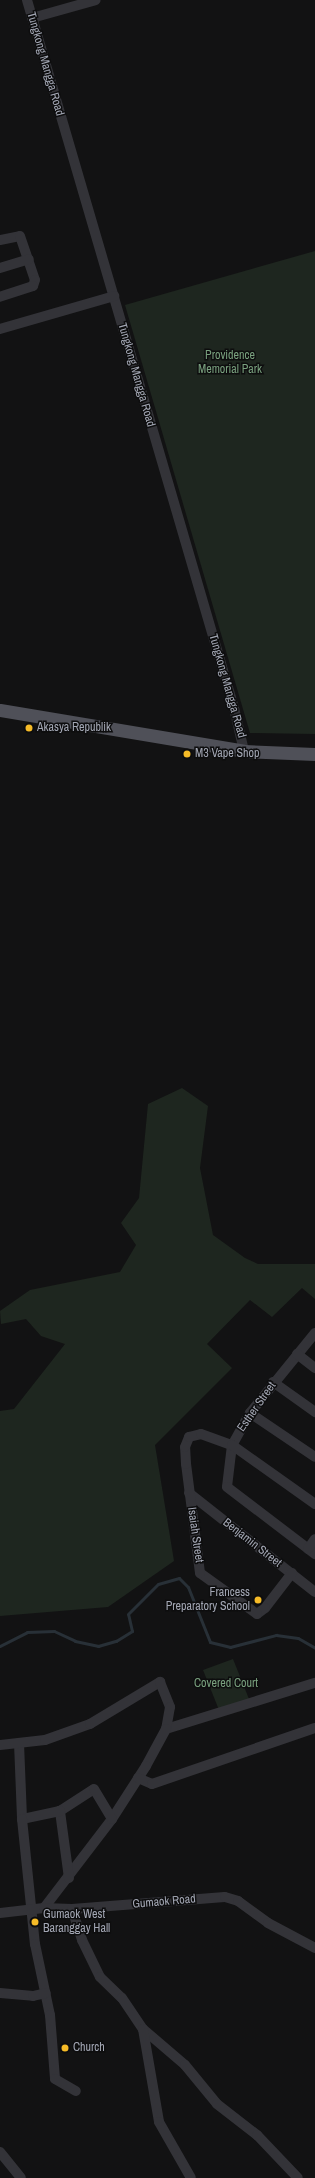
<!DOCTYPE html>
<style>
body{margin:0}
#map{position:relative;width:315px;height:2178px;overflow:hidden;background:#121213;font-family:"Archivo Narrow",sans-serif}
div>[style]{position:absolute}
.green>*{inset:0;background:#1e261f}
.stream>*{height:3px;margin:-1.5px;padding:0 1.5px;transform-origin:1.5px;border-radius:1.5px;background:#283037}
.minor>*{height:10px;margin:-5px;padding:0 5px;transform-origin:5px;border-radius:5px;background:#333338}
.major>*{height:13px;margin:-6.5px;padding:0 6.5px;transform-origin:6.5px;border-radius:6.5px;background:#4f5058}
.dots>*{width:11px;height:11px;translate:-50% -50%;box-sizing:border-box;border:2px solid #0d0d0e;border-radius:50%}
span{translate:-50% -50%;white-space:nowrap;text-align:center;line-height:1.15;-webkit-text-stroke:3px #0d0d0e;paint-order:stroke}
.street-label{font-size:12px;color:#a3a7b4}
.park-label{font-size:12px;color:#79a07e}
.poi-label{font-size:12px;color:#a3a7b4}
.left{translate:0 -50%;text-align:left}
.right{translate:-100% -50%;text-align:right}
</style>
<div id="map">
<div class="green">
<div style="clip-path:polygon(315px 251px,315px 734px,250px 733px,125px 305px)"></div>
<div style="clip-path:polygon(182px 1088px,208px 1106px,200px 1168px,213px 1235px,245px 1258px,258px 1264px,315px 1264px,315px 1299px,302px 1288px,272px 1317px,250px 1300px,207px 1344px,232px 1368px,155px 1445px,174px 1561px,108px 1607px,0 1616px,0 1411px,14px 1409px,65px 1344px,41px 1336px,26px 1319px,1px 1324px,0 1311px,30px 1290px,120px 1272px,136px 1245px,121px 1223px,139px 1198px,148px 1104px)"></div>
<div style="clip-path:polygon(233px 1659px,249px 1699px,219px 1710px,203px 1670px)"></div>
</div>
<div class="stream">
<div style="left:0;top:1646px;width:30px;rotate:-27deg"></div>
<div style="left:27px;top:1632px;width:27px;rotate:-2deg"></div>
<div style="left:54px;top:1631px;width:23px;rotate:25deg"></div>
<div style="left:75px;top:1641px;width:24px;rotate:12deg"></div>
<div style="left:98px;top:1646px;width:19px;rotate:-16deg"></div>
<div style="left:116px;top:1641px;width:19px;rotate:-32deg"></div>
<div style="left:132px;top:1631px;width:17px;rotate:-103deg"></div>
<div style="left:128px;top:1614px;width:42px;rotate:-45deg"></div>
<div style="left:158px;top:1584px;width:22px;rotate:-16deg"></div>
<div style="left:179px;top:1578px;width:13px;rotate:45deg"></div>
<div style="left:188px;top:1587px;width:59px;rotate:68.2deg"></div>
<div style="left:210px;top:1642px;width:21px;rotate:14deg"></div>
<div style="left:230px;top:1647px;width:48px;rotate:-14.6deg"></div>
<div style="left:276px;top:1635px;width:22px;rotate:8deg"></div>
<div style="left:298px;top:1638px;width:20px;rotate:30deg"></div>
</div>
<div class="minor">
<div style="left:27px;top:0;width:738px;rotate:73.7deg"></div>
<div style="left:234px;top:708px;width:44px;rotate:76.9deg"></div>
<div style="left:32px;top:18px;width:66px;rotate:-15.7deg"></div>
<div style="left:0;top:240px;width:20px;rotate:-11deg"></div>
<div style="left:20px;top:236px;width:46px;rotate:71.2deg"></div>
<div style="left:35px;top:280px;width:6px;rotate:108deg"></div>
<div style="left:33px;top:286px;width:35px;rotate:162deg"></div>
<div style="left:0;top:268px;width:30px;rotate:-17deg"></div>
<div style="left:0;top:329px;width:119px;rotate:-16.1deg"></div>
<div style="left:315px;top:1333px;width:103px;rotate:129.1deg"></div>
<div style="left:250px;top:1413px;width:37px;rotate:119deg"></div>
<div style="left:232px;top:1445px;width:42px;rotate:96.8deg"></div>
<div style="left:227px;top:1487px;width:111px;rotate:37.3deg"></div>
<div style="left:297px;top:1354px;width:23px;rotate:38deg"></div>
<div style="left:273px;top:1382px;width:52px;rotate:35.5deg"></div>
<div style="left:250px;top:1413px;width:78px;rotate:34.1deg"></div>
<div style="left:189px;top:1493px;width:160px;rotate:38.2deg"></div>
<div style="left:308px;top:1549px;width:12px;rotate:-55deg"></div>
<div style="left:292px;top:1573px;width:44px;rotate:127.6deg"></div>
<div style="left:265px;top:1608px;width:10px;rotate:143deg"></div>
<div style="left:257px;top:1614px;width:70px;rotate:-144.3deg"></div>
<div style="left:200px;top:1573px;width:110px;rotate:-97.3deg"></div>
<div style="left:186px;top:1464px;width:17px;rotate:-93deg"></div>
<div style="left:185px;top:1447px;width:11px;rotate:-68deg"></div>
<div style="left:189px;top:1437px;width:12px;rotate:-14deg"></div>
<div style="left:201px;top:1434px;width:33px;rotate:20deg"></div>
<div style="left:232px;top:1445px;width:102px;rotate:35.4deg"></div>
<div style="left:166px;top:1729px;width:156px;rotate:-17.2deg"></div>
<div style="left:19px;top:1743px;width:76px;rotate:87.7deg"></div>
<div style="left:0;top:1745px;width:45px;rotate:-6.3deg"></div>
<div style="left:45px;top:1740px;width:48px;rotate:-19.6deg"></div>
<div style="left:90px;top:1724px;width:82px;rotate:-31deg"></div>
<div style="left:160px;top:1682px;width:27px;rotate:68deg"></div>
<div style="left:170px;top:1707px;width:22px;rotate:100deg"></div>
<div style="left:166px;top:1729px;width:42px;rotate:118.4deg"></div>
<div style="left:146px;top:1766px;width:63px;rotate:122.7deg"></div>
<div style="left:112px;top:1819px;width:112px;rotate:127.4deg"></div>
<div style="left:138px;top:1778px;width:15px;rotate:23deg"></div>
<div style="left:152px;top:1784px;width:172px;rotate:-19deg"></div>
<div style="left:60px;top:1811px;width:40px;rotate:-32.9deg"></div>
<div style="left:94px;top:1789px;width:35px;rotate:59deg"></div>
<div style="left:69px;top:1878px;width:68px;rotate:-97.7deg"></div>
<div style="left:60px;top:1811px;width:39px;rotate:168deg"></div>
<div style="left:22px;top:1819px;width:126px;rotate:84.1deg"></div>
<div style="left:35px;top:1944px;width:73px;rotate:78.1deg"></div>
<div style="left:50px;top:2015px;width:64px;rotate:85.5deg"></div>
<div style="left:55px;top:2079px;width:24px;rotate:30deg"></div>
<div style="left:72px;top:1909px;width:33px;rotate:72deg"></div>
<div style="left:82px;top:1940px;width:41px;rotate:64.1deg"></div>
<div style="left:100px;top:1977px;width:30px;rotate:44deg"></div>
<div style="left:122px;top:1998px;width:37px;rotate:56deg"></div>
<div style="left:143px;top:2029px;width:55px;rotate:40.6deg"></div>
<div style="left:185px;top:2065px;width:50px;rotate:50.6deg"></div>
<div style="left:217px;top:2104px;width:51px;rotate:37.8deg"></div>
<div style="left:257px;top:2135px;width:59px;rotate:46.4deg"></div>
<div style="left:0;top:1913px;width:44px;rotate:-6.5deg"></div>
<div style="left:44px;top:1908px;width:28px;rotate:2deg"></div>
<div style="left:72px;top:1909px;width:153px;rotate:-4.5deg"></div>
<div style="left:225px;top:1897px;width:14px;rotate:17deg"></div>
<div style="left:238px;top:1901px;width:37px;rotate:36deg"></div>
<div style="left:268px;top:1923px;width:53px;rotate:28deg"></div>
<div style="left:0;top:1993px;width:33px;rotate:5deg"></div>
<div style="left:33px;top:1996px;width:13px;rotate:-13deg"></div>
<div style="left:143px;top:2029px;width:94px;rotate:80.2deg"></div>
<div style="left:159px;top:2122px;width:64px;rotate:60.3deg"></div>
<div style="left:0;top:2152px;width:33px;rotate:51deg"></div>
</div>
<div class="major">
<div style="left:0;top:710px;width:247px;rotate:9.5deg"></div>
<div style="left:244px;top:751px;width:71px;rotate:2.4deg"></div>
</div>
<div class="dots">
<div style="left:29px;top:728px;background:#f6bb27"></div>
<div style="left:187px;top:754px;background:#f6bb27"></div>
<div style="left:258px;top:1600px;background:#f6bb27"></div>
<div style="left:35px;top:1922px;background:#f6bb27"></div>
<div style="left:65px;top:2048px;background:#f6bb27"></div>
</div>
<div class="street-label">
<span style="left:45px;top:64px;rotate:74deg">Tungkong Mangga Road</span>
<span style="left:136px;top:375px;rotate:74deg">Tungkong Mangga Road</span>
<span style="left:227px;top:686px;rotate:74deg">Tungkong Mangga Road</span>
<span style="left:257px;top:1407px;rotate:-55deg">Esther Street</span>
<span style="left:195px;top:1535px;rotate:82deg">Isaiah Street</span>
<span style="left:252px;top:1543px;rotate:38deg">Benjamin Street</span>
<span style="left:164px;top:1902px;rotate:-5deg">Gumaok Road</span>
</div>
<div class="park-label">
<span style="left:230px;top:363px">Providence<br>Memorial Park</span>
<span style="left:226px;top:1684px">Covered Court</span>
</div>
<div class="poi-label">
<span class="left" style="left:37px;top:728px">Akasya Republik</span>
<span class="left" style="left:195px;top:754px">M3 Vape Shop</span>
<span class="right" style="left:250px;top:1600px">Francess<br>Preparatory School</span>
<span class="left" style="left:43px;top:1922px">Gumaok West<br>Baranggay Hall</span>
<span class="left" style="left:73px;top:2048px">Church</span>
</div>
</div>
